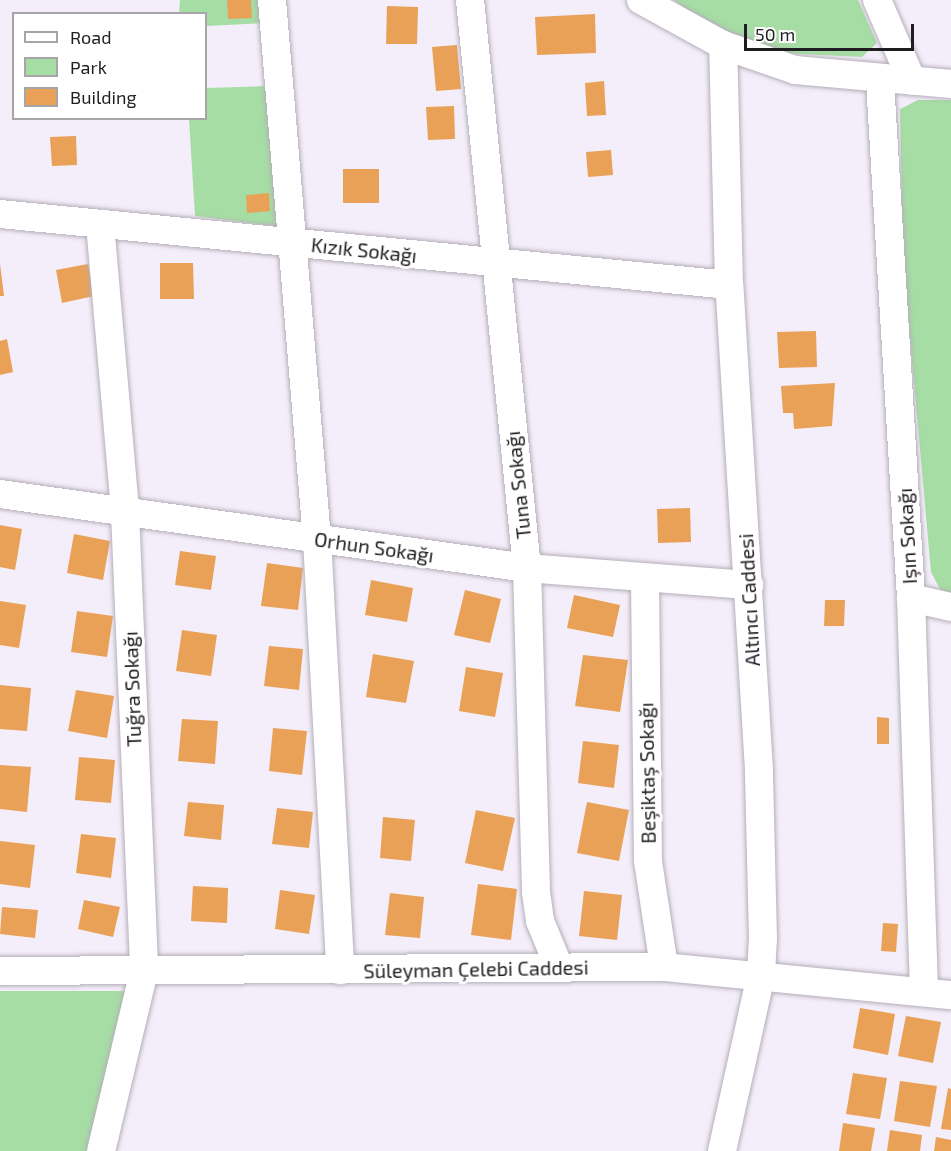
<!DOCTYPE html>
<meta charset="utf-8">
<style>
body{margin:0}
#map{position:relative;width:951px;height:1151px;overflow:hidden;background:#f4eefa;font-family:"Exo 2",sans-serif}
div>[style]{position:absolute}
.green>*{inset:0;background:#a6dda4}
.building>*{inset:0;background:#e9a157}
.roads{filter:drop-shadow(0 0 2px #b4aeb9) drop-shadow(0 0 2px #b4aeb9)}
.minor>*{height:28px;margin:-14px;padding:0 14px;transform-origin:14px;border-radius:14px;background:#fff}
span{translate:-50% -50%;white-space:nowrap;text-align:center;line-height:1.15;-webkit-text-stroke:6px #fff;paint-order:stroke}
.street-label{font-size:20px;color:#201d22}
.legend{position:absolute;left:12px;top:12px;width:195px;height:108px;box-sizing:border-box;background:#fff;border:2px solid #a6a5a7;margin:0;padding:8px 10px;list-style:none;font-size:18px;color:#201d22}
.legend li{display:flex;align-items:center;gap:12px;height:30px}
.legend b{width:30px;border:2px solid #a6a5a7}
.scale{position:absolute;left:744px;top:24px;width:170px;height:27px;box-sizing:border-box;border:3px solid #201d22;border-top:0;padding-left:8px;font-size:18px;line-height:21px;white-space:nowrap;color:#201d22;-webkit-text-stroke:4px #fff;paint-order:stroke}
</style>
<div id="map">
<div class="green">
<div style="clip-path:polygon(180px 0,264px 0,265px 23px,206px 26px,206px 14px,179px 14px)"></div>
<div style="clip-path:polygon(674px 0,858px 0,877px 43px,862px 57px,780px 53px,703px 22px)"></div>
<div style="clip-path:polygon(268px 86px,281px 227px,195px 216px,189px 119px,206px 118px,206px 88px)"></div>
<div style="clip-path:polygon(918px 100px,951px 100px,951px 595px,942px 593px,931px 572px,903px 259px,900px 109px)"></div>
<div style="clip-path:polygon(0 991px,126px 991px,87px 1151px,0 1151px)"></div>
</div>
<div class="building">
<div style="clip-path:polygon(227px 0,251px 0,252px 18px,228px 19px)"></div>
<div style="clip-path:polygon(387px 6px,418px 7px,417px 44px,386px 44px)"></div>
<div style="clip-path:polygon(595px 14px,596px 53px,537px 55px,535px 17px)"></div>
<div style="clip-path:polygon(457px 45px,461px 89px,436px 91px,432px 47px)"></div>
<div style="clip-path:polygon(604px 81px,606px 115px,587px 116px,585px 83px)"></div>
<div style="clip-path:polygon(454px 106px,455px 139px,428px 140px,426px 107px)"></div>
<div style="clip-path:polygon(76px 136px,77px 165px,52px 166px,50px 137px)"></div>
<div style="clip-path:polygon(611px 150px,613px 175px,588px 177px,586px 152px)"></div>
<div style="clip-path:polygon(343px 169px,379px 169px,379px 203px,343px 203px)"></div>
<div style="clip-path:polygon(269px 193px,270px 211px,247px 213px,246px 195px)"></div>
<div style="clip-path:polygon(160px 263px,193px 263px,194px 299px,160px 299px)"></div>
<div style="clip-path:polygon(0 264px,4px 296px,0 296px)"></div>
<div style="clip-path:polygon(88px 264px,94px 296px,62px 303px,56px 270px)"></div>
<div style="clip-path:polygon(816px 331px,817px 367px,779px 368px,777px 332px)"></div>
<div style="clip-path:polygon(7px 339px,13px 372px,0 375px,0 341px)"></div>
<div style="clip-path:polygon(835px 383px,832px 426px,794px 429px,793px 413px,783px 413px,781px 386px)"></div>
<div style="clip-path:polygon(690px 508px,691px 542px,658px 543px,657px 509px)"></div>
<div style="clip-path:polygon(0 525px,22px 529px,15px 570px,0 567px)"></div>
<div style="clip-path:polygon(74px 534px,110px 541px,103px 580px,67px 573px)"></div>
<div style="clip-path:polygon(180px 551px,216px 556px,211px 590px,175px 585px)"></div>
<div style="clip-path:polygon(267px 563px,303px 568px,298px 610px,261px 606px)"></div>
<div style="clip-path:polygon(371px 580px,413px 588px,407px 622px,365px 615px)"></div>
<div style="clip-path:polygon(465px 590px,501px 599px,490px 643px,454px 635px)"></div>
<div style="clip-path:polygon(574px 595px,620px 605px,613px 637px,567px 628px)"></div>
<div style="clip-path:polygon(825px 600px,845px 600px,844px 626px,824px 626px)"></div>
<div style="clip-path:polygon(0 601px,26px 605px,19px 648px,0 645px)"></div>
<div style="clip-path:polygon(77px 611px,113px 616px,107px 657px,71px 652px)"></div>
<div style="clip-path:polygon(182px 630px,217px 635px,211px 676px,176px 671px)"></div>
<div style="clip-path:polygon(269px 646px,303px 649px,299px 690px,264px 686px)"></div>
<div style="clip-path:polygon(373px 654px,414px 661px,406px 703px,366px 697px)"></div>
<div style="clip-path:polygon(583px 655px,628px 660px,620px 712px,575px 706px)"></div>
<div style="clip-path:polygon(466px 667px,503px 673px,495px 717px,459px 711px)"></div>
<div style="clip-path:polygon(0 685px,31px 688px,27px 731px,0 729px)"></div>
<div style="clip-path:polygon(76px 690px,114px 696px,107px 738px,68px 731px)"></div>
<div style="clip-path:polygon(877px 717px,889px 718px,889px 744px,877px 744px)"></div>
<div style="clip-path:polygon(182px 719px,218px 721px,215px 764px,178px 761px)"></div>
<div style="clip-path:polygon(273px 728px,307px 731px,302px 775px,269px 771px)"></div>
<div style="clip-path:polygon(583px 741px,619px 745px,614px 788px,578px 783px)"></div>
<div style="clip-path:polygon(79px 757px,115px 760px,111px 803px,75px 800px)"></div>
<div style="clip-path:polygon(0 765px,31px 767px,27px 812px,0 809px)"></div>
<div style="clip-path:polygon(188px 802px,224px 805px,221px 840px,184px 836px)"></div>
<div style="clip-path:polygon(587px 802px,629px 810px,619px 861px,577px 853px)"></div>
<div style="clip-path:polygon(277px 808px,313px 812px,309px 848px,272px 844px)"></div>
<div style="clip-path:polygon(476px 810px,515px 818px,503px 871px,465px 863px)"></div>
<div style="clip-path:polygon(383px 817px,415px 820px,411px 861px,380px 858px)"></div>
<div style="clip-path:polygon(81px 834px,116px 838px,111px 878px,76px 873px)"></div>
<div style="clip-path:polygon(0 841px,35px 845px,30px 888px,0 884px)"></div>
<div style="clip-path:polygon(478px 884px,517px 889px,511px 940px,471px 935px)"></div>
<div style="clip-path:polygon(193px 886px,228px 888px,227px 923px,191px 921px)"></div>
<div style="clip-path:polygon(280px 890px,315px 895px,309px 934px,275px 929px)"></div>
<div style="clip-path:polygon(584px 891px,622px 895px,617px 940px,579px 936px)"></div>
<div style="clip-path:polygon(390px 893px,424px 897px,420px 938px,385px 935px)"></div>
<div style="clip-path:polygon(84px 900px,120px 907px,113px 937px,78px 929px)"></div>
<div style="clip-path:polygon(2px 907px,38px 910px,35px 938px,0 934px)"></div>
<div style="clip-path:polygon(883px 923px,898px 924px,896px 952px,881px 951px)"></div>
<div style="clip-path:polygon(860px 1008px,895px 1014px,888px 1055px,853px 1048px)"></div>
<div style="clip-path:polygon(906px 1016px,941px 1022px,933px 1063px,898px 1056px)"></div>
<div style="clip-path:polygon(853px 1073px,887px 1078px,880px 1119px,846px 1114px)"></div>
<div style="clip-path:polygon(900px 1081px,937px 1086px,930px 1127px,894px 1121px)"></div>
<div style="clip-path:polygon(948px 1088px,951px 1089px,951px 1130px,941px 1129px)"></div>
<div style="clip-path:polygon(843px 1123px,875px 1128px,871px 1151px,839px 1151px)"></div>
<div style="clip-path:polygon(890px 1130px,922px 1135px,920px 1151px,887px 1151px)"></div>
<div style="clip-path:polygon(936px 1137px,951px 1140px,951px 1151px,934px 1151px)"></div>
</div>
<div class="roads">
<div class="minor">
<div style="left:272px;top:0;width:541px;rotate:85.23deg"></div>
<div style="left:317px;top:539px;width:432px;rotate:86.9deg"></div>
<div style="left:470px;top:0;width:571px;rotate:84.27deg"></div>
<div style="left:527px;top:568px;width:324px;rotate:88.4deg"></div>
<div style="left:536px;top:892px;width:29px;rotate:82deg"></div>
<div style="left:540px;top:921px;width:50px;rotate:67.6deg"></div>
<div style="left:641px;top:0;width:94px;rotate:28.8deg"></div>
<div style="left:723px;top:45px;width:76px;rotate:19.1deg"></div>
<div style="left:795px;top:70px;width:157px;rotate:5.1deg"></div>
<div style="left:877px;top:0;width:88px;rotate:66.6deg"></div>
<div style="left:880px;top:81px;width:518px;rotate:86.57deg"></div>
<div style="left:911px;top:598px;width:394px;rotate:88.1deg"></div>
<div style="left:0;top:214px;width:732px;rotate:5.56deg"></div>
<div style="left:100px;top:224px;width:289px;rotate:85deg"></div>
<div style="left:125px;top:512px;width:459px;rotate:87.6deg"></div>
<div style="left:144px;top:971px;width:185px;rotate:103.4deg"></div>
<div style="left:0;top:494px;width:532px;rotate:7.99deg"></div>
<div style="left:527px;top:568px;width:223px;rotate:4.4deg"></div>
<div style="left:645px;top:579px;width:282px;rotate:89.4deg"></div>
<div style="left:648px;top:861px;width:107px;rotate:81.4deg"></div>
<div style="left:911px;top:598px;width:41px;rotate:12.7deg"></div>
<div style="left:0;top:971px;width:664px;rotate:-0.35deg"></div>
<div style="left:664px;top:967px;width:288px;rotate:5.6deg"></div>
<div style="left:722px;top:1151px;width:180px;rotate:-77.5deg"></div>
<div style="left:761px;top:975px;width:36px;rotate:-87deg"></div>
<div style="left:763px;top:939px;width:169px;rotate:-91.4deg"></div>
<div style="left:759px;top:770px;width:486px;rotate:-93.5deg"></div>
<div style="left:729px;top:285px;width:240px;rotate:-91.4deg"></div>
</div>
</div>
<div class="street-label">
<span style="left:364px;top:250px;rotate:6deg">Kızık Sokağı</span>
<span style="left:518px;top:485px;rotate:-96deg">Tuna Sokağı</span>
<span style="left:907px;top:536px;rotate:-93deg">Işın Sokağı</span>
<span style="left:374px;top:547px;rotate:8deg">Orhun Sokağı</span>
<span style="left:749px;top:600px;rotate:-93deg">Altıncı Caddesi</span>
<span style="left:132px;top:689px;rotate:-92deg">Tuğra Sokağı</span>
<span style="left:647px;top:773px;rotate:-91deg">Beşiktaş Sokağı</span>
<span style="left:476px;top:969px;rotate:-1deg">Süleyman Çelebi Caddesi</span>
</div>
<ul class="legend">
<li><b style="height:8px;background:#fff"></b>Road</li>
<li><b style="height:16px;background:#a6dda4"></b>Park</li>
<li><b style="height:16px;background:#e9a157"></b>Building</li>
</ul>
<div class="scale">50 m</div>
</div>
